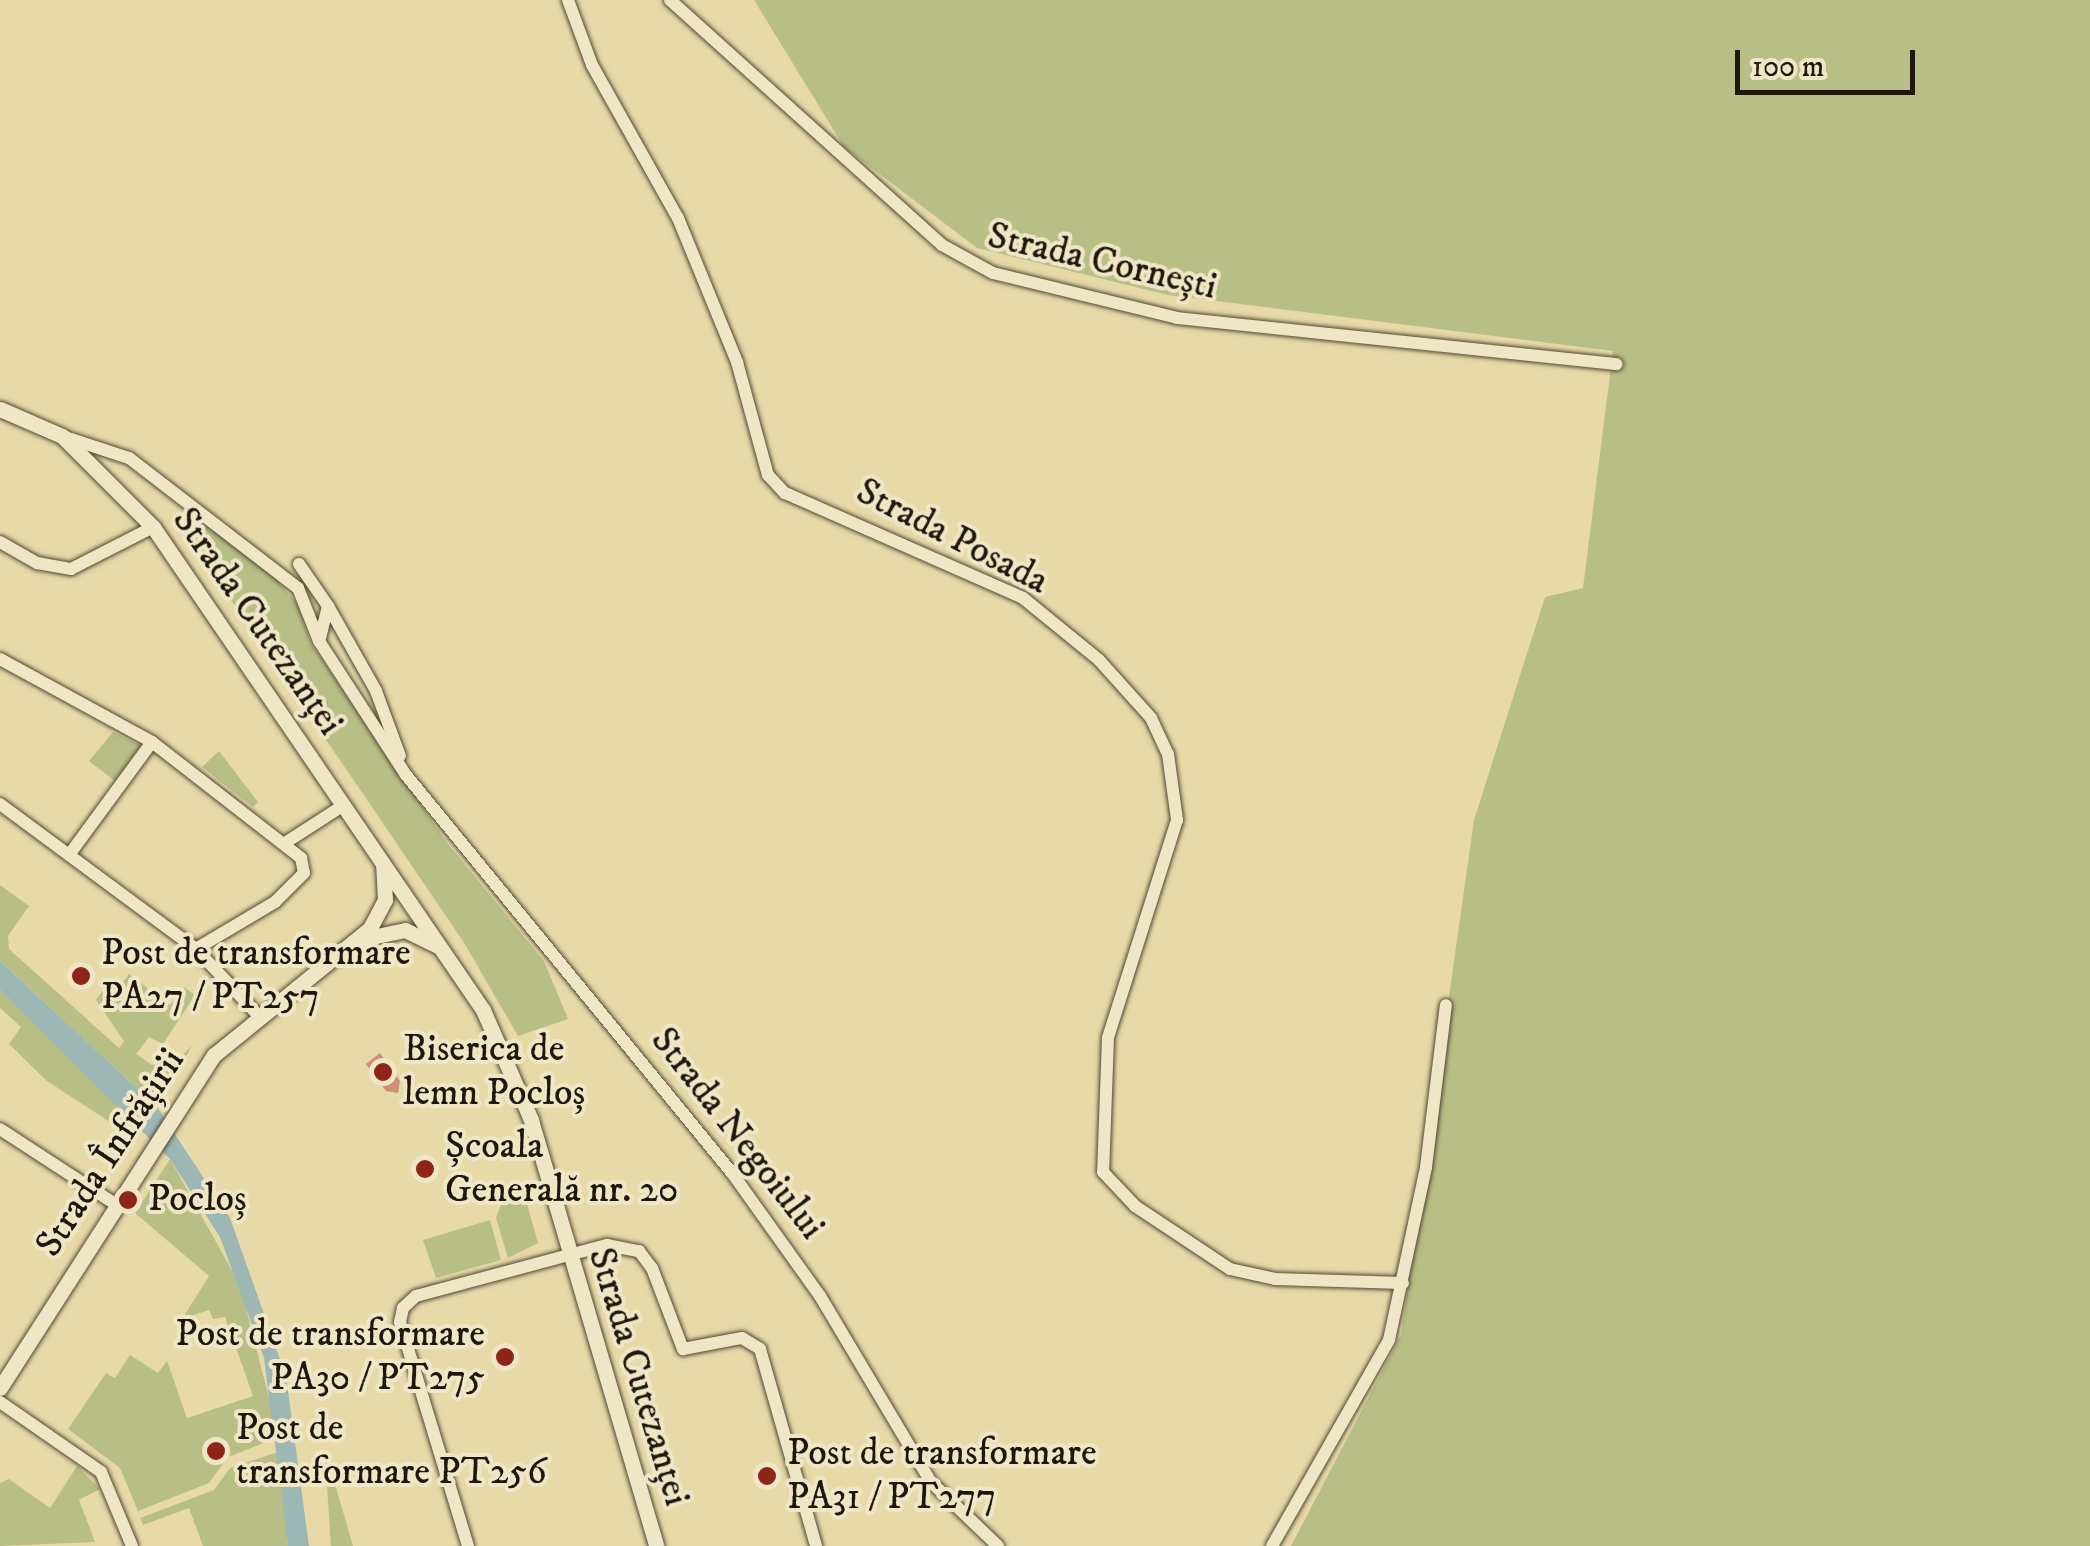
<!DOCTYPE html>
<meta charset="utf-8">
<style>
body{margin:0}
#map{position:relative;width:2090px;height:1546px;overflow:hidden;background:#e7d9a8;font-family:"IM FELL DW Pica",serif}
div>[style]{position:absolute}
.green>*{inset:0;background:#b8bf86}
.water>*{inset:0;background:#9db7b5}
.building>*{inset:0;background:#ce8f73}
.roads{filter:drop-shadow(0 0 2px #514833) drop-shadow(0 0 2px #514833)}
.minor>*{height:12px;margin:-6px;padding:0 6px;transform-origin:6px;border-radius:6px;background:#efe6c6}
.tertiary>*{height:15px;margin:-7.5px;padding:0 7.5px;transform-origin:7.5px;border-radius:7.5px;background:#efe6c6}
.dots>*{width:28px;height:28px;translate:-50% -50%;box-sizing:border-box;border:5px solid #efe6c6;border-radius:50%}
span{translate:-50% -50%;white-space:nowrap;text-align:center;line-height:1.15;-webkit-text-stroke:8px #efe6c6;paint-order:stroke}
.street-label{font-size:38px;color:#1f170c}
.poi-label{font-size:38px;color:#1f170c}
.left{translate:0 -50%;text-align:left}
.right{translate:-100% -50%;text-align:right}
.scale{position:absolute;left:1735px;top:50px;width:180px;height:45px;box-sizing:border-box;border:5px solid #1f170c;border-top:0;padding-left:12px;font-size:30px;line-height:35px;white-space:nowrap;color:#1f170c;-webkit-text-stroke:8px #efe6c6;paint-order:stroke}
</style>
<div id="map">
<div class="green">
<div style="clip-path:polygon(754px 0,2090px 0,2090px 1546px,1291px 1546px,1401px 1335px,1474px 820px,1545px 597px,1583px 588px,1613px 351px,1168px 295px,977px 248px,844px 147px)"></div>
<div style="clip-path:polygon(196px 516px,267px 568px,297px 604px,311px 644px,448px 844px,544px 961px,568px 1019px,518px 1036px,463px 941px,180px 525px)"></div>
<div style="clip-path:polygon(113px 732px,141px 746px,115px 781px,89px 761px)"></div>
<div style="clip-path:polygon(219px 751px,258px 802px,253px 807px,202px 767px)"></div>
<div style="clip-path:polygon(0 885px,29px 906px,8px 936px,9px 949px,119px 1048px,124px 1041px,96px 1000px,111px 980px,120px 986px,129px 974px,170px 1005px,184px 987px,195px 995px,163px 1044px,149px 1037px,136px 1054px,152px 1065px,176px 1061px,192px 1046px,157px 1107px,0 961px)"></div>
<div style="clip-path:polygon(0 990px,142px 1129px,136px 1139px,47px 1081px,9px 1044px,21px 1027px,0 1008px)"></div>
<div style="clip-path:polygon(170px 1159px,240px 1285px,279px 1437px,228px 1457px,209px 1483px,138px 1511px,120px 1468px,68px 1429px,106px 1373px,115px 1378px,130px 1355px,158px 1373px,167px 1361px,187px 1418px,253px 1396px,225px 1317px,213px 1319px,209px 1310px,182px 1319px,209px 1276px,135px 1213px)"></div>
<div style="clip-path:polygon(523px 1190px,538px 1243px,508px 1258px,496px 1218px,504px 1196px)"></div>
<div style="clip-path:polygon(490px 1220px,501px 1260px,436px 1278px,423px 1240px)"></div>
<div style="clip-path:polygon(281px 1451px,288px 1546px,203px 1546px,189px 1508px,143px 1525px,140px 1518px,214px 1490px,230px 1468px)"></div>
<div style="clip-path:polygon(325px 1455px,335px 1484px,353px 1546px,331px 1546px)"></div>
<div style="clip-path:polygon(77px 1466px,100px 1489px,79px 1500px,95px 1542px,0 1546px,0 1483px,9px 1479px,50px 1508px)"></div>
</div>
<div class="water">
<div style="clip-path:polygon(0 961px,157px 1107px,230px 1218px,286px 1376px,309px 1546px,288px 1546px,264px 1358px,220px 1237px,170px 1159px,0 990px)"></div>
</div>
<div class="building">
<div style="clip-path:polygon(380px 1053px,400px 1081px,398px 1093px,386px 1091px,366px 1064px)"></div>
</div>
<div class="roads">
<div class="minor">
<div style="left:568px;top:0;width:69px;rotate:69.7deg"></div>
<div style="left:592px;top:65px;width:176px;rotate:60.7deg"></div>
<div style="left:678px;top:218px;width:156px;rotate:67.7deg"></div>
<div style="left:737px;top:362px;width:117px;rotate:74.7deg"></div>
<div style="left:768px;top:475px;width:25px;rotate:47deg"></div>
<div style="left:785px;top:493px;width:260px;rotate:23.8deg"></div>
<div style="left:1023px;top:598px;width:98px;rotate:39.2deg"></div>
<div style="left:1099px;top:660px;width:78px;rotate:48.1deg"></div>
<div style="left:1151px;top:718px;width:40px;rotate:65deg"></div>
<div style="left:1168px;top:754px;width:67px;rotate:82.2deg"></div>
<div style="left:1177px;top:820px;width:229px;rotate:107.6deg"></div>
<div style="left:1108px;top:1038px;width:134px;rotate:92.1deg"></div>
<div style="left:1103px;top:1172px;width:47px;rotate:46.7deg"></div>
<div style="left:1135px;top:1206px;width:114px;rotate:33.6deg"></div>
<div style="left:1230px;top:1269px;width:46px;rotate:12.5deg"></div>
<div style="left:1275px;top:1279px;width:128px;rotate:1.8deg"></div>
<div style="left:670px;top:0;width:366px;rotate:42deg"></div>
<div style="left:942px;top:245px;width:58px;rotate:28.8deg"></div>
<div style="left:993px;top:273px;width:189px;rotate:13.7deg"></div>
<div style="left:1177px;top:318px;width:442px;rotate:6deg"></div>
<div style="left:62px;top:436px;width:71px;rotate:18.2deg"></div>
<div style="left:129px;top:458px;width:213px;rotate:37.6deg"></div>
<div style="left:298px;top:588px;width:57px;rotate:68.4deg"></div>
<div style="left:319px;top:641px;width:160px;rotate:57deg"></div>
<div style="left:406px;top:775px;width:514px;rotate:50.68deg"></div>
<div style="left:732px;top:1173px;width:151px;rotate:54.4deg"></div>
<div style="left:820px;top:1296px;width:217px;rotate:59.2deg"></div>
<div style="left:931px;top:1482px;width:93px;rotate:43.7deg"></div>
<div style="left:0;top:542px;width:43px;rotate:29.6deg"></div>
<div style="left:37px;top:563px;width:35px;rotate:10deg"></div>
<div style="left:71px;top:569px;width:92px;rotate:-27.1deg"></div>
<div style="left:299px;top:564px;width:51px;rotate:55.4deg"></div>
<div style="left:328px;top:606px;width:36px;rotate:104deg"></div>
<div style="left:328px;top:606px;width:98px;rotate:60.5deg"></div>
<div style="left:376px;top:691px;width:69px;rotate:69.7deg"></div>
<div style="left:0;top:659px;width:173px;rotate:28.6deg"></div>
<div style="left:152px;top:742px;width:189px;rotate:37.9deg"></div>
<div style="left:301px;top:858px;width:15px;rotate:79deg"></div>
<div style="left:304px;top:873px;width:41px;rotate:135deg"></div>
<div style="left:275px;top:902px;width:92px;rotate:149.3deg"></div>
<div style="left:0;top:804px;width:244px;rotate:36.5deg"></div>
<div style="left:196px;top:949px;width:88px;rotate:46.8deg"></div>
<div style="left:285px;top:843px;width:70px;rotate:-32.8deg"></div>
<div style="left:69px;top:855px;width:140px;rotate:-53.7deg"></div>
<div style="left:0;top:1129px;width:137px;rotate:33.1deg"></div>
<div style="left:0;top:1402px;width:123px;rotate:34.7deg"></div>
<div style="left:101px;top:1472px;width:80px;rotate:67.3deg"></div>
<div style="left:468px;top:1546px;width:234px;rotate:-106.9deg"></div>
<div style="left:400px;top:1322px;width:14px;rotate:-78deg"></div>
<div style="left:403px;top:1308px;width:18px;rotate:-43deg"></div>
<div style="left:416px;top:1296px;width:198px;rotate:-15deg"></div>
<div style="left:607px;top:1245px;width:33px;rotate:11deg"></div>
<div style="left:639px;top:1251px;width:21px;rotate:53deg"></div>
<div style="left:652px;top:1268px;width:87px;rotate:69.1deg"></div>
<div style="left:683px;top:1349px;width:60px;rotate:-10.6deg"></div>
<div style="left:742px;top:1338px;width:21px;rotate:31deg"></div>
<div style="left:760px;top:1349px;width:205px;rotate:74.1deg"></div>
<div style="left:1272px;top:1546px;width:237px;rotate:-60.4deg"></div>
<div style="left:1389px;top:1340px;width:177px;rotate:-77.9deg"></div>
<div style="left:1426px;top:1167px;width:163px;rotate:-83deg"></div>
</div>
<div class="tertiary">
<div style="left:0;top:409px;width:68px;rotate:23.5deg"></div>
<div style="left:62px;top:436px;width:129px;rotate:45deg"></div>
<div style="left:153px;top:527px;width:585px;rotate:55.66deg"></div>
<div style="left:483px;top:1010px;width:120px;rotate:66.4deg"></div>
<div style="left:531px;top:1120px;width:444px;rotate:73.6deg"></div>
<div style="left:362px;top:939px;width:44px;rotate:-11.8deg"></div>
<div style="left:405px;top:930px;width:37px;rotate:26deg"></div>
<div style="left:0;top:1388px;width:396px;rotate:-57.3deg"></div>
<div style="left:214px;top:1055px;width:201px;rotate:-39.1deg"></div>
<div style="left:370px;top:928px;width:32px;rotate:-62deg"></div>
<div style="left:385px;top:900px;width:36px;rotate:-93deg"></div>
</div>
</div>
<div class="dots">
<div style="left:81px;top:976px;background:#8f2418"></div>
<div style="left:383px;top:1072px;background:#8f2418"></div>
<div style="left:425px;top:1169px;background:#8f2418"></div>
<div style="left:128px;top:1200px;background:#8f2418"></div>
<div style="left:505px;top:1357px;background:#8f2418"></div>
<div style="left:216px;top:1451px;background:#8f2418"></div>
<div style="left:767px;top:1476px;background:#8f2418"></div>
</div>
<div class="street-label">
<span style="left:1102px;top:262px;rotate:13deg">Strada Cornești</span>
<span style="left:952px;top:537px;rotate:27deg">Strada Posada</span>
<span style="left:257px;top:622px;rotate:55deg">Strada Cutezanței</span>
<span style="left:737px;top:1134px;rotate:52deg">Strada Negoiului</span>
<span style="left:111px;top:1153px;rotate:-57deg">Strada Înfrățirii</span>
<span style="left:638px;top:1377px;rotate:73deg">Strada Cutezanței</span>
</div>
<div class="poi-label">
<span class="left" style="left:101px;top:976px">Post de transformare<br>PA27 / PT257</span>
<span class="left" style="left:403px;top:1072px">Biserica de<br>lemn Pocloș</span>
<span class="left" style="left:445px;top:1169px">Școala<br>Generală nr. 20</span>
<span class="left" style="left:148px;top:1200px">Pocloș</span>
<span class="right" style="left:485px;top:1357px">Post de transformare<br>PA30 / PT275</span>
<span class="left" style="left:236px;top:1451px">Post de<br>transformare PT256</span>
<span class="left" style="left:787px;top:1476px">Post de transformare<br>PA31 / PT277</span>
</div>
<div class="scale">100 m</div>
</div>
